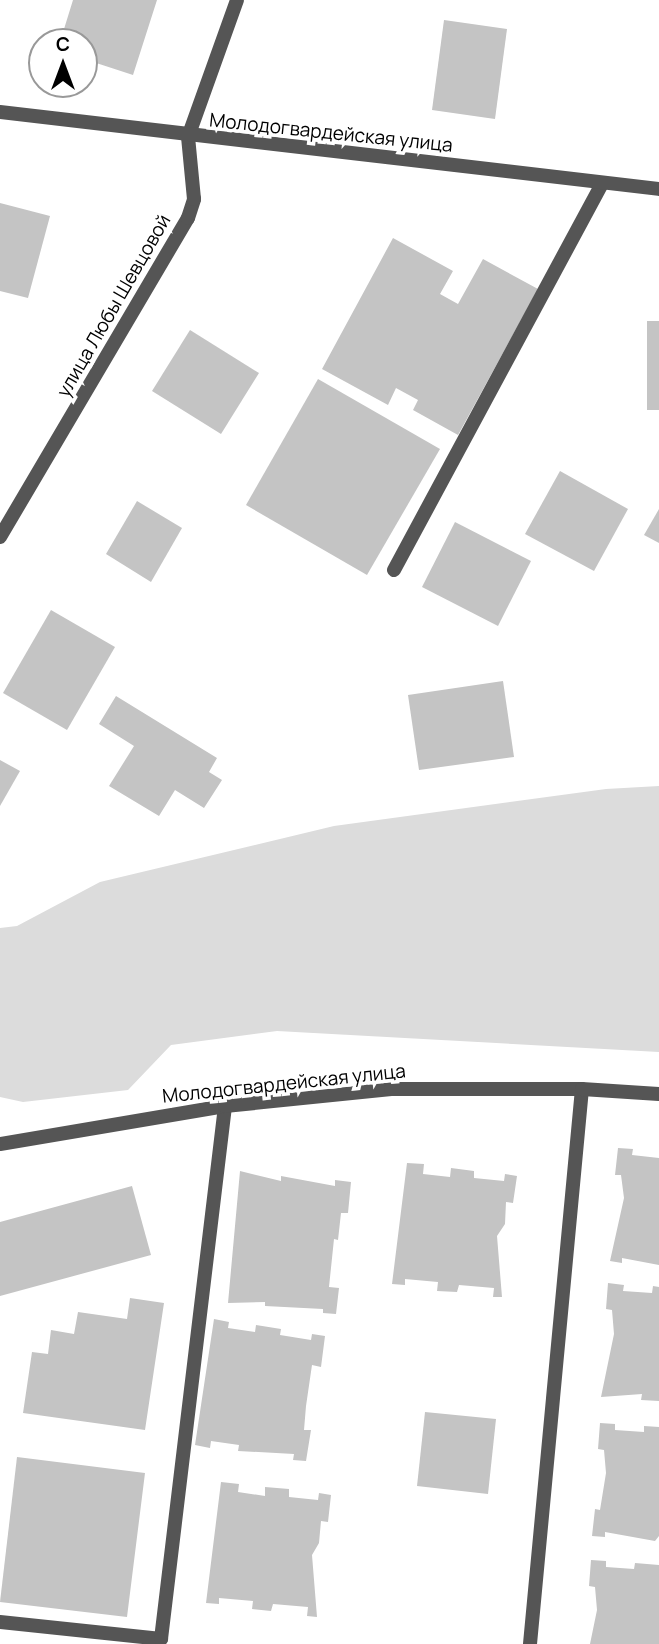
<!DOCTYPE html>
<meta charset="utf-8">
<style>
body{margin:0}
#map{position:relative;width:659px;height:1644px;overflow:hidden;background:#fff;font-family:Manrope,sans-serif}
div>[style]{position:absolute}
.green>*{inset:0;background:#dcdcdc}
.building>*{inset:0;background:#c4c4c4}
.service>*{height:14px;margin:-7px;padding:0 7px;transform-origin:7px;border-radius:7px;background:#555}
.minor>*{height:14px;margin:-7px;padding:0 7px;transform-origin:7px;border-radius:7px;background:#555}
span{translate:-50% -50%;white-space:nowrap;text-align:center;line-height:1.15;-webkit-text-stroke:7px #fff;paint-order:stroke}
.street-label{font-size:19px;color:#000}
.north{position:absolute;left:28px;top:28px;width:70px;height:70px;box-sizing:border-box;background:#fff;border:2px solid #999;border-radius:50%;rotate:0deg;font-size:19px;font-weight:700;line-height:28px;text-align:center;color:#000}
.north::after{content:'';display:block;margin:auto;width:24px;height:32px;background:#000;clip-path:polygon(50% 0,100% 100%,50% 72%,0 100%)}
</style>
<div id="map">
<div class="green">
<div style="clip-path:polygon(659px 786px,659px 1052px,277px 1031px,171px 1045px,128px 1090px,23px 1102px,0 1097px,0 928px,17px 926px,100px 882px,334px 826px,606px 789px)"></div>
</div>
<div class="building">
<div style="clip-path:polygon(73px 0,157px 0,133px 75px,84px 59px,84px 42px,60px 42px)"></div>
<div style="clip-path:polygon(444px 20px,507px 29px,495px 119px,432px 110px)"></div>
<div style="clip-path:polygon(0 203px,50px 216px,28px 298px,0 291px)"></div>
<div style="clip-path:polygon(393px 238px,453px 271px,440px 294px,458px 304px,483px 259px,538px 289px,458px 435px,413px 410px,418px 400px,396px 388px,388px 405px,322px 369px)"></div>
<div style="clip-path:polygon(647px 321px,659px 321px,659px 410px,647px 410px)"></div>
<div style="clip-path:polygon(190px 330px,259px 373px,221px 434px,152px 391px)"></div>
<div style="clip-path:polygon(318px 379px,440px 449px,367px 575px,246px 505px)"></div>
<div style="clip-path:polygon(560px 471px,628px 509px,594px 571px,525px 534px)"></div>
<div style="clip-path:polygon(137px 501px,182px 528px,151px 582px,106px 554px)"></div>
<div style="clip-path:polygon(659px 509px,659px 543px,644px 535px)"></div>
<div style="clip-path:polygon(455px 522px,531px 561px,498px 626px,422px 587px)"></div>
<div style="clip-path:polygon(51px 610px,115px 647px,67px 730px,3px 693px)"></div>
<div style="clip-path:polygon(503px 681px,514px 757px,419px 770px,408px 695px)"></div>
<div style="clip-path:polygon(116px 696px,217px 758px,209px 772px,222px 780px,204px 808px,175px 790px,159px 816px,109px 786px,134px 746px,99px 724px)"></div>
<div style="clip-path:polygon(0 760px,20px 771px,0 806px)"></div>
<div style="clip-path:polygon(618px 1148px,633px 1149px,632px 1155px,659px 1158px,659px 1265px,622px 1258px,622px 1263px,610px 1261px,624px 1198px,621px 1175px,615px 1175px)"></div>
<div style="clip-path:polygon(407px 1163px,424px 1164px,423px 1174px,450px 1177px,451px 1168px,474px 1171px,474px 1178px,504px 1181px,505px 1174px,517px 1176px,513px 1203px,506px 1202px,505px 1224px,497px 1236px,502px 1297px,493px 1297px,494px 1288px,459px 1285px,457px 1292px,437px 1291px,438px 1282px,405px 1279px,405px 1285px,392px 1284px)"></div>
<div style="clip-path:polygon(240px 1171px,281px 1181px,281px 1176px,335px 1186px,335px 1180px,351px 1182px,348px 1213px,341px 1213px,338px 1240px,334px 1239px,329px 1287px,339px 1288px,336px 1314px,323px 1313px,323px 1309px,265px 1306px,265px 1302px,228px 1303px)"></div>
<div style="clip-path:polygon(132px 1186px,151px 1255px,0 1296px,0 1222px)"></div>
<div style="clip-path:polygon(608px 1283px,624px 1285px,623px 1291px,652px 1293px,653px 1286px,659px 1287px,659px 1401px,641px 1400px,642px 1394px,601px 1397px,614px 1334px,612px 1310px,606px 1309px)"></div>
<div style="clip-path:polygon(130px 1298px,164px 1303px,145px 1430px,23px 1413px,32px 1352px,48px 1354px,51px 1330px,74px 1334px,78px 1312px,127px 1319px)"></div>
<div style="clip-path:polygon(214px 1319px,229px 1322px,228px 1328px,255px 1332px,256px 1325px,281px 1329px,280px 1335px,311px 1340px,312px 1334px,325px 1336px,321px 1367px,312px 1365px,306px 1406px,304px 1430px,311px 1430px,306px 1461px,293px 1460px,294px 1454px,238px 1451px,239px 1445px,211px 1441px,210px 1448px,195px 1445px)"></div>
<div style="clip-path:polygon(425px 1412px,496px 1419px,488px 1494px,417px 1486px)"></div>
<div style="clip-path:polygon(600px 1423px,615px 1424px,615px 1430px,644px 1432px,644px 1426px,659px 1427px,659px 1536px,655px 1541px,605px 1532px,605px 1537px,592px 1536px,595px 1509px,600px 1510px,606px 1473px,604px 1450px,598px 1449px)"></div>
<div style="clip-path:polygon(17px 1457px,145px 1473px,127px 1617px,0 1602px)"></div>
<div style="clip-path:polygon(221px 1482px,239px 1484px,238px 1492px,265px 1496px,265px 1487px,289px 1489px,289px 1497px,318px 1500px,319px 1493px,331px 1495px,328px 1522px,321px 1521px,319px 1543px,312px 1555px,317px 1617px,307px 1616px,308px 1607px,273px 1604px,271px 1611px,252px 1609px,253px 1601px,219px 1598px,219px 1604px,206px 1603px)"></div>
<div style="clip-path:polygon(591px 1560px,606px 1561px,606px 1567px,634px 1569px,635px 1563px,659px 1565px,659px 1644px,590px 1644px,597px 1610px,595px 1587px,589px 1586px)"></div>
</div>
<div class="service">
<div style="left:0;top:537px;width:370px;rotate:-59.5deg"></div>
<div style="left:188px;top:218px;width:20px;rotate:-72deg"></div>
<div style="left:194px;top:199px;width:62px;rotate:-95.5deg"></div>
<div style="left:188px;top:137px;width:145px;rotate:-70.3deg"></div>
<div style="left:394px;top:570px;width:439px;rotate:-61.7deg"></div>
<div style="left:0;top:1622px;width:162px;rotate:6deg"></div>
<div style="left:161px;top:1639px;width:537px;rotate:-83.15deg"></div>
<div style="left:530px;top:1644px;width:557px;rotate:-84.65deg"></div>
</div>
<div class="minor">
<div style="left:0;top:112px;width:663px;rotate:6.66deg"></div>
<div style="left:0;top:1144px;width:228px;rotate:-9.6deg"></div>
<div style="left:225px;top:1106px;width:167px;rotate:-5.8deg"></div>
<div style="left:391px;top:1089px;width:191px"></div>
<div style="left:582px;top:1089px;width:77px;rotate:3.7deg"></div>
</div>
<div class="street-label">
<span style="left:331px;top:133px;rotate:6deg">Молодогвардейская улица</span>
<span style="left:114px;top:306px;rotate:-60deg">улица Любы Шевцовой</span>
<span style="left:284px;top:1084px;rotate:-6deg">Молодогвардейская улица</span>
</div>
<div class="north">С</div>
</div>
